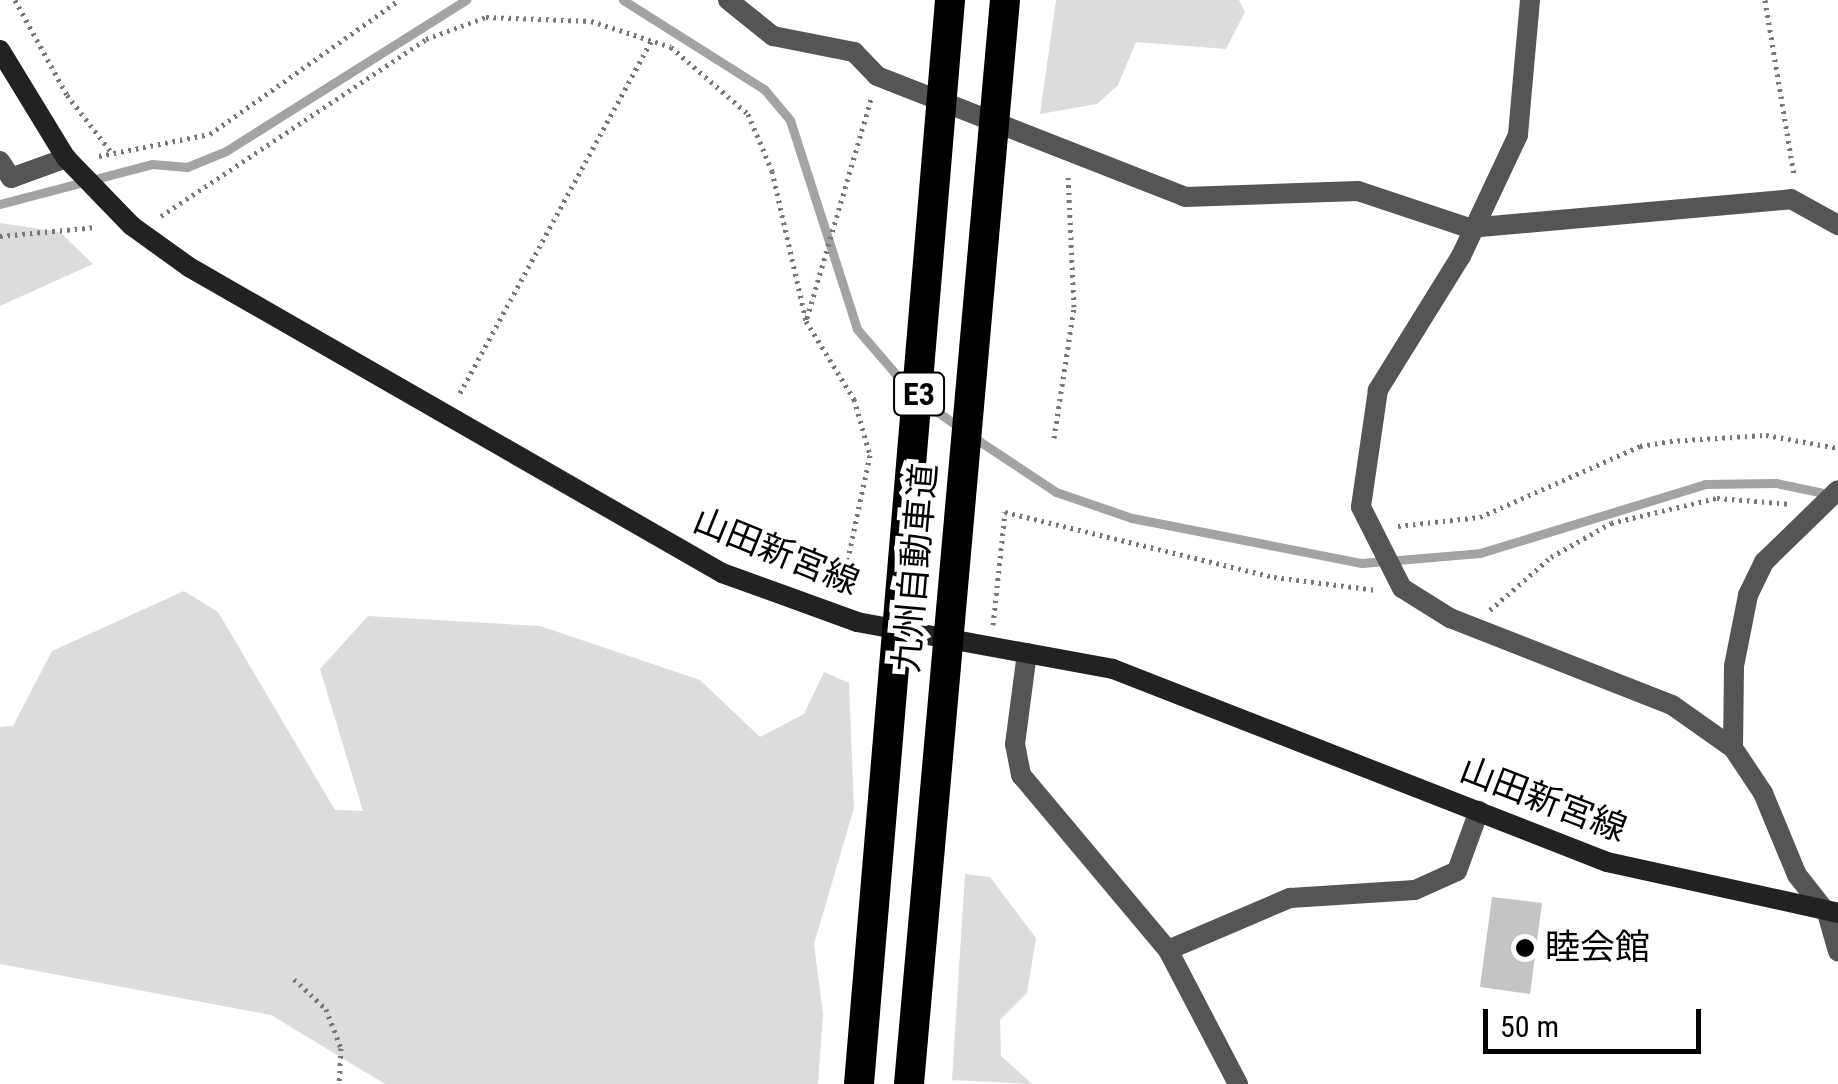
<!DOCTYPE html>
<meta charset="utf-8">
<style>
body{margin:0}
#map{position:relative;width:1838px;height:1084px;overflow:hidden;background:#fff;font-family:"Roboto Condensed","Noto Sans JP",sans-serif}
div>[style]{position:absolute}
.green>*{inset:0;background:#dcdcdc}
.stream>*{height:9px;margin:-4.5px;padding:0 4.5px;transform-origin:4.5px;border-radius:4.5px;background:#a3a3a3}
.building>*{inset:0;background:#c4c4c4}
.path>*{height:5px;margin-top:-2.5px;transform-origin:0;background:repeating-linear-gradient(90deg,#777 0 2.5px,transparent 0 7.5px)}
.street>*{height:20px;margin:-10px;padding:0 10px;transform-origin:10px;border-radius:10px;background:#555}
.secondary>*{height:20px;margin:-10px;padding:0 10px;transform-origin:10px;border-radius:10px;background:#222}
.highway>*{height:30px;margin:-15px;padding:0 15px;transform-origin:15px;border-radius:15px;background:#000}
.dots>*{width:28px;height:28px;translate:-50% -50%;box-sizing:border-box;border:5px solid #fff;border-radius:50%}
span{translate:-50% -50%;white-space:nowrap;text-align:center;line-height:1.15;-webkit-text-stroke:10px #fff;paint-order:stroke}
.shield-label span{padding:2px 8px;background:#fff;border:2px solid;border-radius:8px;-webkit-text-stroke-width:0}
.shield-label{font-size:32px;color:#000;font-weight:700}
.street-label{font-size:35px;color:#000}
.poi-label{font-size:35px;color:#000}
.left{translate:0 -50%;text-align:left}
.scale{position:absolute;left:1483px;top:1009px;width:218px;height:45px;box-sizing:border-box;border:5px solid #000;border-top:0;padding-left:12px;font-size:30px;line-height:35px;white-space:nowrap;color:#000;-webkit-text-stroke:8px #fff;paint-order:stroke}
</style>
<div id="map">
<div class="green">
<div style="clip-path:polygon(1056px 0,1239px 0,1245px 12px,1226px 49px,1136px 42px,1118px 85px,1097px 104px,1040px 114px)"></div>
<div style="clip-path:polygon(0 223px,60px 232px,93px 264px,0 306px)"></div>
<div style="clip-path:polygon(184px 591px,218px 612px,335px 810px,363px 811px,320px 669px,368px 616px,540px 626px,700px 680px,760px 737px,804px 714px,824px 672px,849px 683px,854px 808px,814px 944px,823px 1014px,818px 1084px,385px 1084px,271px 1015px,0 964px,0 727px,13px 726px,52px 651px)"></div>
<div style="clip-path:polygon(965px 874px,990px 877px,1036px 938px,1027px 993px,1000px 1020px,1001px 1056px,1032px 1084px,952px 1080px)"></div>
</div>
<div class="stream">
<div style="left:623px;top:0;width:167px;rotate:32.3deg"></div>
<div style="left:764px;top:89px;width:40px;rotate:50deg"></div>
<div style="left:790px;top:120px;width:219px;rotate:72.2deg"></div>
<div style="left:857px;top:329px;width:84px;rotate:49.3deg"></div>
<div style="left:0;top:204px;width:157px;rotate:-14.7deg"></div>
<div style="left:152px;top:164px;width:35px;rotate:5deg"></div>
<div style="left:187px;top:167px;width:42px;rotate:-22.3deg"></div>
<div style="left:226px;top:151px;width:284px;rotate:-32.2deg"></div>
<div style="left:924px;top:402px;width:44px;rotate:35.8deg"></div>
<div style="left:973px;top:437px;width:100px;rotate:33.5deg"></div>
<div style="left:1056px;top:492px;width:80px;rotate:18.9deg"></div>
<div style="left:1132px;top:518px;width:234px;rotate:11.1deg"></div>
<div style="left:1362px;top:563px;width:118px;rotate:-4.8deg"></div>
<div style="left:1480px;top:553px;width:235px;rotate:-17deg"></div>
<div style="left:1705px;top:484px;width:71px;rotate:-0.8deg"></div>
<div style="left:1776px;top:483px;width:53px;rotate:11.9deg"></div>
</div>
<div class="building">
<div style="clip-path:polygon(1492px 897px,1542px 903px,1530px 994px,1480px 987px)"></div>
</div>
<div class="path">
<div style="left:15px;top:0;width:108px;rotate:61.3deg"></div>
<div style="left:67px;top:95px;width:73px;rotate:52.2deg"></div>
<div style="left:1765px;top:0;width:177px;rotate:80.6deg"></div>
<div style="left:99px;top:156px;width:113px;rotate:-11.2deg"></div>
<div style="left:210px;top:134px;width:232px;rotate:-35.3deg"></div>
<div style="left:161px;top:216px;width:319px;rotate:-33.7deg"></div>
<div style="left:426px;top:39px;width:64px;rotate:-20.1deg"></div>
<div style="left:486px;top:17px;width:105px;rotate:2.2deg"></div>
<div style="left:591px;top:21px;width:84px;rotate:18deg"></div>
<div style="left:671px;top:47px;width:102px;rotate:41deg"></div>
<div style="left:748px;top:114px;width:62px;rotate:67.2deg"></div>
<div style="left:772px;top:171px;width:154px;rotate:77.2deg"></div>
<div style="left:806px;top:321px;width:92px;rotate:58.4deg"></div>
<div style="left:854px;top:399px;width:58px;rotate:74.1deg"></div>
<div style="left:870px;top:455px;width:139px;rotate:102deg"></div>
<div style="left:0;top:236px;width:97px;rotate:-5.3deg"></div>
<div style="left:807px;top:318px;width:228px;rotate:-73.7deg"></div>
<div style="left:460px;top:393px;width:402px;rotate:-61.5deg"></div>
<div style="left:1054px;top:438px;width:133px;rotate:-81.3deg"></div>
<div style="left:1074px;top:307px;width:131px;rotate:-92.6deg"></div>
<div style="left:1398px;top:526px;width:82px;rotate:-6.3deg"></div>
<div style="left:1480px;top:517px;width:175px;rotate:-23.9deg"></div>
<div style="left:1640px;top:446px;width:30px;rotate:-9deg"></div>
<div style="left:1670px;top:441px;width:96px;rotate:-3.6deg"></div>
<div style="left:1766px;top:435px;width:73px;rotate:10.2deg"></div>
<div style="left:1490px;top:610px;width:81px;rotate:-41deg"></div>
<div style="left:1551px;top:557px;width:69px;rotate:-29.5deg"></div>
<div style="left:1611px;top:523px;width:109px;rotate:-13.3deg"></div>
<div style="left:1717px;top:498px;width:75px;rotate:4.6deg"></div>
<div style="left:993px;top:625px;width:114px;rotate:-83.9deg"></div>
<div style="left:1005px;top:512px;width:277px;rotate:13.6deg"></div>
<div style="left:1274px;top:577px;width:103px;rotate:7.3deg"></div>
<div style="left:294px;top:979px;width:44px;rotate:43.2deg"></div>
<div style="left:326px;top:1009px;width:42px;rotate:69deg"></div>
<div style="left:341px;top:1048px;width:36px;rotate:93deg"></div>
</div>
<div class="street">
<div style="left:728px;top:0;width:58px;rotate:38.7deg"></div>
<div style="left:773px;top:36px;width:83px;rotate:11.2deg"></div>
<div style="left:854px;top:52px;width:33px;rotate:46deg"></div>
<div style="left:877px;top:76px;width:331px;rotate:21.4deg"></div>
<div style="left:1185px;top:197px;width:173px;rotate:-2deg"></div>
<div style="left:1358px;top:191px;width:117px;rotate:18.4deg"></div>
<div style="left:1469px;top:228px;width:323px;rotate:-5.1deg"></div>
<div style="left:1791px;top:199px;width:54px;rotate:29deg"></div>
<div style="left:1530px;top:0;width:136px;rotate:95.1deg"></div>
<div style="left:1518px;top:135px;width:134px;rotate:115.2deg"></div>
<div style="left:1461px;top:256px;width:158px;rotate:121.8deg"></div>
<div style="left:1378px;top:390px;width:118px;rotate:98.3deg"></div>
<div style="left:1361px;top:507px;width:91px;rotate:63.2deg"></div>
<div style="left:1402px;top:588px;width:57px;rotate:32deg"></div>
<div style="left:1450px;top:618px;width:238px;rotate:21.4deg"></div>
<div style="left:1672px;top:705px;width:75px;rotate:35.2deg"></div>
<div style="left:1733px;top:748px;width:54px;rotate:56.3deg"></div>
<div style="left:1763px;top:793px;width:89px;rotate:67.5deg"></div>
<div style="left:1797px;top:875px;width:48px;rotate:51.7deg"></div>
<div style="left:1827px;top:913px;width:40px;rotate:74deg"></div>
<div style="left:0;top:161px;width:20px;rotate:57deg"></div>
<div style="left:11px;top:178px;width:59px;rotate:-20deg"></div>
<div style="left:1027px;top:653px;width:92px;rotate:97.5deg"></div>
<div style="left:1015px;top:744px;width:32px;rotate:79deg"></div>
<div style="left:1021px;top:775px;width:229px;rotate:50deg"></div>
<div style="left:1168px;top:950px;width:151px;rotate:62.4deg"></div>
<div style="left:1733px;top:748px;width:82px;rotate:-89.3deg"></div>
<div style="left:1734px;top:666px;width:72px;rotate:-78.8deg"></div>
<div style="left:1748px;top:595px;width:37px;rotate:-64deg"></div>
<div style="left:1764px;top:562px;width:103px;rotate:-44.2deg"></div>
<div style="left:1168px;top:950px;width:133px;rotate:-23.1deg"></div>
<div style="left:1290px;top:898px;width:125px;rotate:-3.7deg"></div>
<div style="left:1415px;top:890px;width:46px;rotate:-24.3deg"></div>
<div style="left:1457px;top:871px;width:64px;rotate:-69.9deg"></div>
</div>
<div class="secondary">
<div style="left:0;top:50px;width:127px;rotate:58.6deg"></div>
<div style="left:66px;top:158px;width:95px;rotate:45.9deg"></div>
<div style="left:132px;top:226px;width:70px;rotate:35.7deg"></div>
<div style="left:189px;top:267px;width:615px;rotate:29.86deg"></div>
<div style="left:722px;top:573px;width:144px;rotate:19.9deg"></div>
<div style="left:857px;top:622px;width:260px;rotate:10.4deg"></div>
<div style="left:1113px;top:669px;width:530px;rotate:21.34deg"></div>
<div style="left:1607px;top:862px;width:237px;rotate:12.4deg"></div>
</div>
<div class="highway">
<div style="left:859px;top:1084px;width:1088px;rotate:-85.2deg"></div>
<div style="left:909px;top:1084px;width:1088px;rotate:-84.94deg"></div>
</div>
<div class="dots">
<div style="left:1525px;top:948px;background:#000"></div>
</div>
<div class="shield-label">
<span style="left:919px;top:394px">E3</span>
</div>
<div class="street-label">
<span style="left:776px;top:552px;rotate:22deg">山田新宮線</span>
<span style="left:916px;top:568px;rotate:-85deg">九州自動車道</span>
<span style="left:1543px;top:800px;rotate:21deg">山田新宮線</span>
</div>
<div class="poi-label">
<span class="left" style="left:1545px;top:948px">睦会館</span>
</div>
<div class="scale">50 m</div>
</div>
